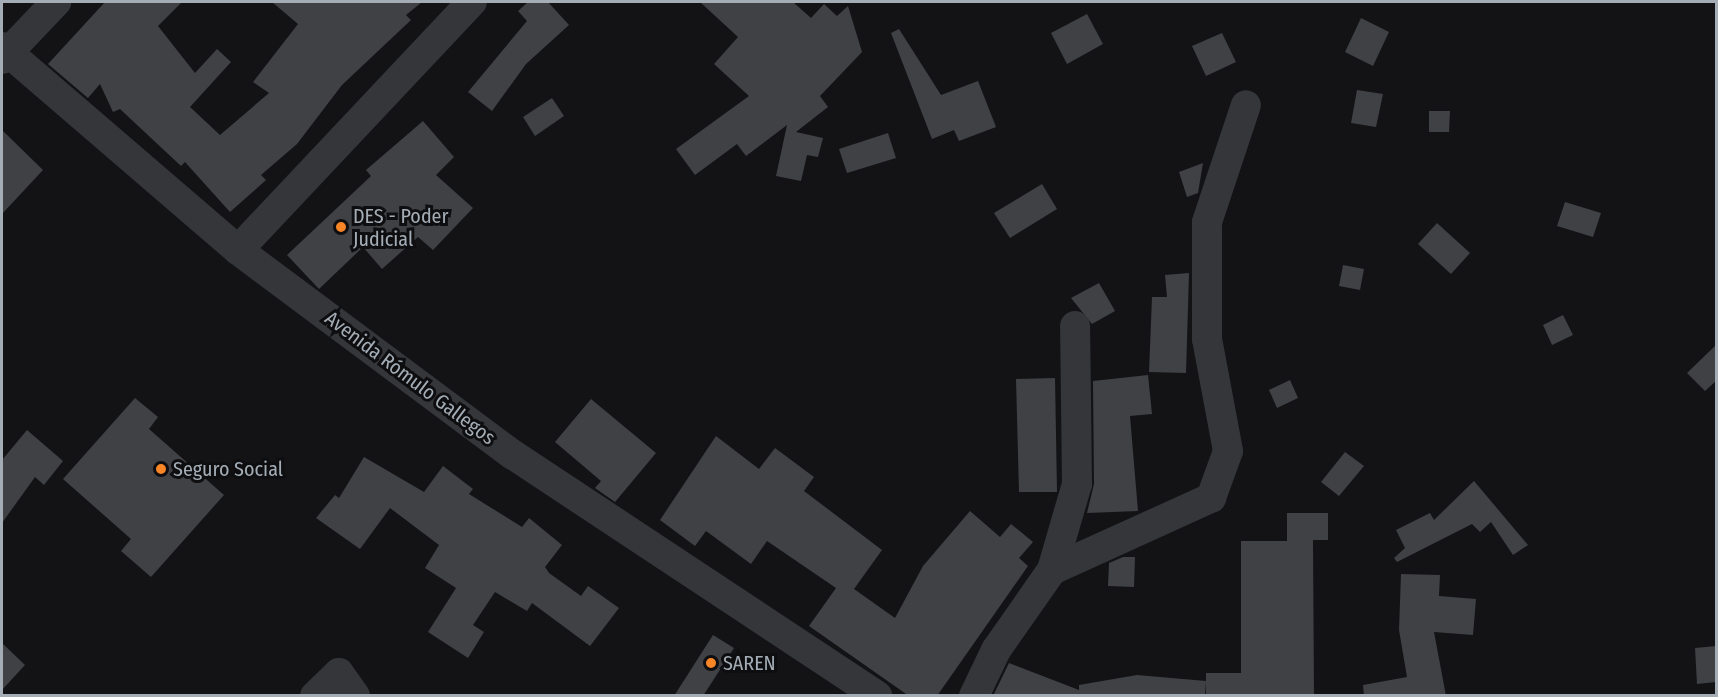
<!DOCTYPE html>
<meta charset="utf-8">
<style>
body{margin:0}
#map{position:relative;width:1718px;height:697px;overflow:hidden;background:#131315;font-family:"Fira Sans Condensed",sans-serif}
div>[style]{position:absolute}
.building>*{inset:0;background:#3f4145}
.street>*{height:30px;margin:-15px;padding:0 15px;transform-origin:15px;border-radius:15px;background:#34363a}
.dots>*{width:16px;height:16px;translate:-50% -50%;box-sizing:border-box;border:3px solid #0e0e10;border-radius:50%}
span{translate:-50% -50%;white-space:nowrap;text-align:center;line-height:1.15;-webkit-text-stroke:6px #0e0e10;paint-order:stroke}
.poi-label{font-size:20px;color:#a4adb6}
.left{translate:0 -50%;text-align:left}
.street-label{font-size:20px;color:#a4adb6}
.frame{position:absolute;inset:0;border:3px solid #a4adb6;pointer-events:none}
</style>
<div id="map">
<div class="building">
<div style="clip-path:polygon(105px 2px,182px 2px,158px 26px,195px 73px,217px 49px,231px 62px,190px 107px,220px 135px,269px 93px,253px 82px,298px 24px,272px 2px,422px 2px,406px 15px,411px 20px,342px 85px,297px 144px,261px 175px,266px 180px,230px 212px,185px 162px,181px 166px,120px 109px,113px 112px,100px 84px,88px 98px,48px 64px)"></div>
<div style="clip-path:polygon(528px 2px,548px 2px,569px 25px,526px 64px,492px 111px,468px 92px,527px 21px,518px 11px)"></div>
<div style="clip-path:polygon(700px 2px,793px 2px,811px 18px,824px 4px,837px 16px,848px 6px,862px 52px,820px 96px,828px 107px,796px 132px,823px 138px,818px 157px,807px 155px,801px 181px,776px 176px,787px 125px,746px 156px,737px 144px,695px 175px,676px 149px,749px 96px,714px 64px,738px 37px)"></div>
<div style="clip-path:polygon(1087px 14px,1103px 44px,1067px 64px,1051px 33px)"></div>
<div style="clip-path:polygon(1361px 18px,1389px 32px,1373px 66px,1345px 52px)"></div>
<div style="clip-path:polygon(899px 29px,941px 95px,978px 81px,996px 127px,959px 141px,954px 130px,932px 139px,891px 33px)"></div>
<div style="clip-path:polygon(1222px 33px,1236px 62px,1206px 76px,1192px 46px)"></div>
<div style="clip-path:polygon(1357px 90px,1383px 94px,1376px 127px,1351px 123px)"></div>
<div style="clip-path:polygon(552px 98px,564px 116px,535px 136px,523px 117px)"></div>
<div style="clip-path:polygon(1429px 111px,1450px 111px,1449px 132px,1429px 132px)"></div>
<div style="clip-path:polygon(423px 121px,454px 157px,436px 175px,473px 208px,433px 250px,418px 237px,382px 269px,363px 247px,319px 289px,287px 255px,371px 176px,366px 170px)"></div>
<div style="clip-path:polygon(2px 130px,43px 170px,2px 214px)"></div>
<div style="clip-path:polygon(888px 133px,896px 158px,847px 173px,839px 149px)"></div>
<div style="clip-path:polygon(1203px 163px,1198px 193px,1187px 197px,1179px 172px)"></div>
<div style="clip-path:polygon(1042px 184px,1057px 209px,1010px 238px,994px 213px)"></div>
<div style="clip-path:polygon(1565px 202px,1601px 213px,1593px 237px,1557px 226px)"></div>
<div style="clip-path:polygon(1437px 223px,1470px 253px,1451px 274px,1418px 244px)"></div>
<div style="clip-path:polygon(1343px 265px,1364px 269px,1360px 290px,1339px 286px)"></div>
<div style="clip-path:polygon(1189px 273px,1186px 373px,1149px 372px,1152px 297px,1167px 297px,1165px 275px)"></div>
<div style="clip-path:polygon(1099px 283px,1115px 311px,1092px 324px,1071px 298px)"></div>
<div style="clip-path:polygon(1563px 315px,1573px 335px,1552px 345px,1543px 325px)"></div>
<div style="clip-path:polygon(1716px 345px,1716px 381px,1705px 391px,1687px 373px)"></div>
<div style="clip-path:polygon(1148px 375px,1152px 414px,1130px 416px,1138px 511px,1087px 513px,1094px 484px,1093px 381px)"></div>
<div style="clip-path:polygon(1055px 378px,1057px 492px,1019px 492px,1016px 379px)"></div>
<div style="clip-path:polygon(1290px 380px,1298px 398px,1277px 408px,1269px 390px)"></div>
<div style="clip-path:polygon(135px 398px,158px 417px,149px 429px,224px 495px,151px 577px,121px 551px,131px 539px,63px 479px)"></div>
<div style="clip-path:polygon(591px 399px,656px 453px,615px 502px,595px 488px,601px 481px,555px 442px)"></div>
<div style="clip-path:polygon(27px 430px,63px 461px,44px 485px,35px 477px,2px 523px,2px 460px)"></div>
<div style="clip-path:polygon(716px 436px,759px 469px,775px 448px,814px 477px,804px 491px,882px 550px,854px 589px,895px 618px,923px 566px,970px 511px,1000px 537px,1011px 524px,1033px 542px,1019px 558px,1028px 566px,937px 696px,909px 696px,809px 626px,836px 588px,767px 541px,751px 564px,706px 531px,695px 546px,660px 520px)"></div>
<div style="clip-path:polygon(1345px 452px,1364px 466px,1339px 496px,1321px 482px)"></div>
<div style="clip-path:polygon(364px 457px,424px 492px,443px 466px,473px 489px,469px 494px,522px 527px,529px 518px,562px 545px,545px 567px,549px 573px,581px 596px,588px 586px,619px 608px,590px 646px,532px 603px,527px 611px,495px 592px,473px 625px,484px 632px,468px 658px,428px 632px,456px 588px,425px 568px,439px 545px,390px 508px,360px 549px,316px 518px,335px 495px,339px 498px)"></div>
<div style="clip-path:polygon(1474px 481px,1528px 545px,1513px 555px,1491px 522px,1480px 532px,1472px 524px,1397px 562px,1394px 558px,1405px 548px,1396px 530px,1430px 513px,1434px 520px)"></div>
<div style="clip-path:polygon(1287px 513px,1328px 513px,1328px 540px,1313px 540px,1314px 696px,1206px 696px,1206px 673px,1241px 673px,1241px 541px,1287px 541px)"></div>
<div style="clip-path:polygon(1123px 557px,1135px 557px,1134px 587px,1108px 586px,1109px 563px)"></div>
<div style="clip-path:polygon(1401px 574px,1440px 575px,1439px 596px,1476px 599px,1473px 635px,1434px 632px,1446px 696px,1364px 696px,1363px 685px,1407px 677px,1399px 630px)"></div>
<div style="clip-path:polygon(713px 635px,734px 648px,703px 696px,674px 696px)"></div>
<div style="clip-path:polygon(2px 643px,25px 665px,2px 690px)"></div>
<div style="clip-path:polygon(1716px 646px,1716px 682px,1697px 684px,1695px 648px)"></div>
<div style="clip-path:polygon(1009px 663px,1079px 690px,1079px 685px,1137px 675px,1206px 681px,1205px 696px,993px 696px)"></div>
</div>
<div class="street">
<div style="left:2px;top:47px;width:311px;rotate:40.7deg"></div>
<div style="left:238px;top:250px;width:342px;rotate:36.7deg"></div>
<div style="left:512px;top:454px;width:438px;rotate:33.5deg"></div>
<div style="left:2px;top:59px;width:79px;rotate:-46.5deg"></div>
<div style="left:238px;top:250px;width:341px;rotate:-46.7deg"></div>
<div style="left:1052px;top:570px;width:90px;rotate:-73.8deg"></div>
<div style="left:1077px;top:484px;width:158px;rotate:-90.7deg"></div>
<div style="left:315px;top:696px;width:33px;rotate:-44deg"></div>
<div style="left:339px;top:673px;width:28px;rotate:55deg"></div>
<div style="left:974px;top:696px;width:51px;rotate:-64.4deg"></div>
<div style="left:996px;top:650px;width:98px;rotate:-55deg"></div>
<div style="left:1052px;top:570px;width:175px;rotate:-24.4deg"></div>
<div style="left:1211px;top:498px;width:50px;rotate:-70.1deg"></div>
<div style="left:1228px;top:451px;width:114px;rotate:-100.6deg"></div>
<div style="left:1207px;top:339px;width:117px;rotate:-90deg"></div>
<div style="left:1207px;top:222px;width:123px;rotate:-71.6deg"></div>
</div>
<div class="dots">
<div style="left:341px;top:227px;background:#f88627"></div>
<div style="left:161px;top:469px;background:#f88627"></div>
<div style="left:711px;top:663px;background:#f88627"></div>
</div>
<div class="poi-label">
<span class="left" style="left:353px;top:228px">DES - Poder<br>Judicial</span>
<span class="left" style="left:173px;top:469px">Seguro Social</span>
<span class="left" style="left:723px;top:663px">SAREN</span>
</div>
<div class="street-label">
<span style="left:410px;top:378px;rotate:37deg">Avenida Rómulo Gallegos</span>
</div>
<div class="frame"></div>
</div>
